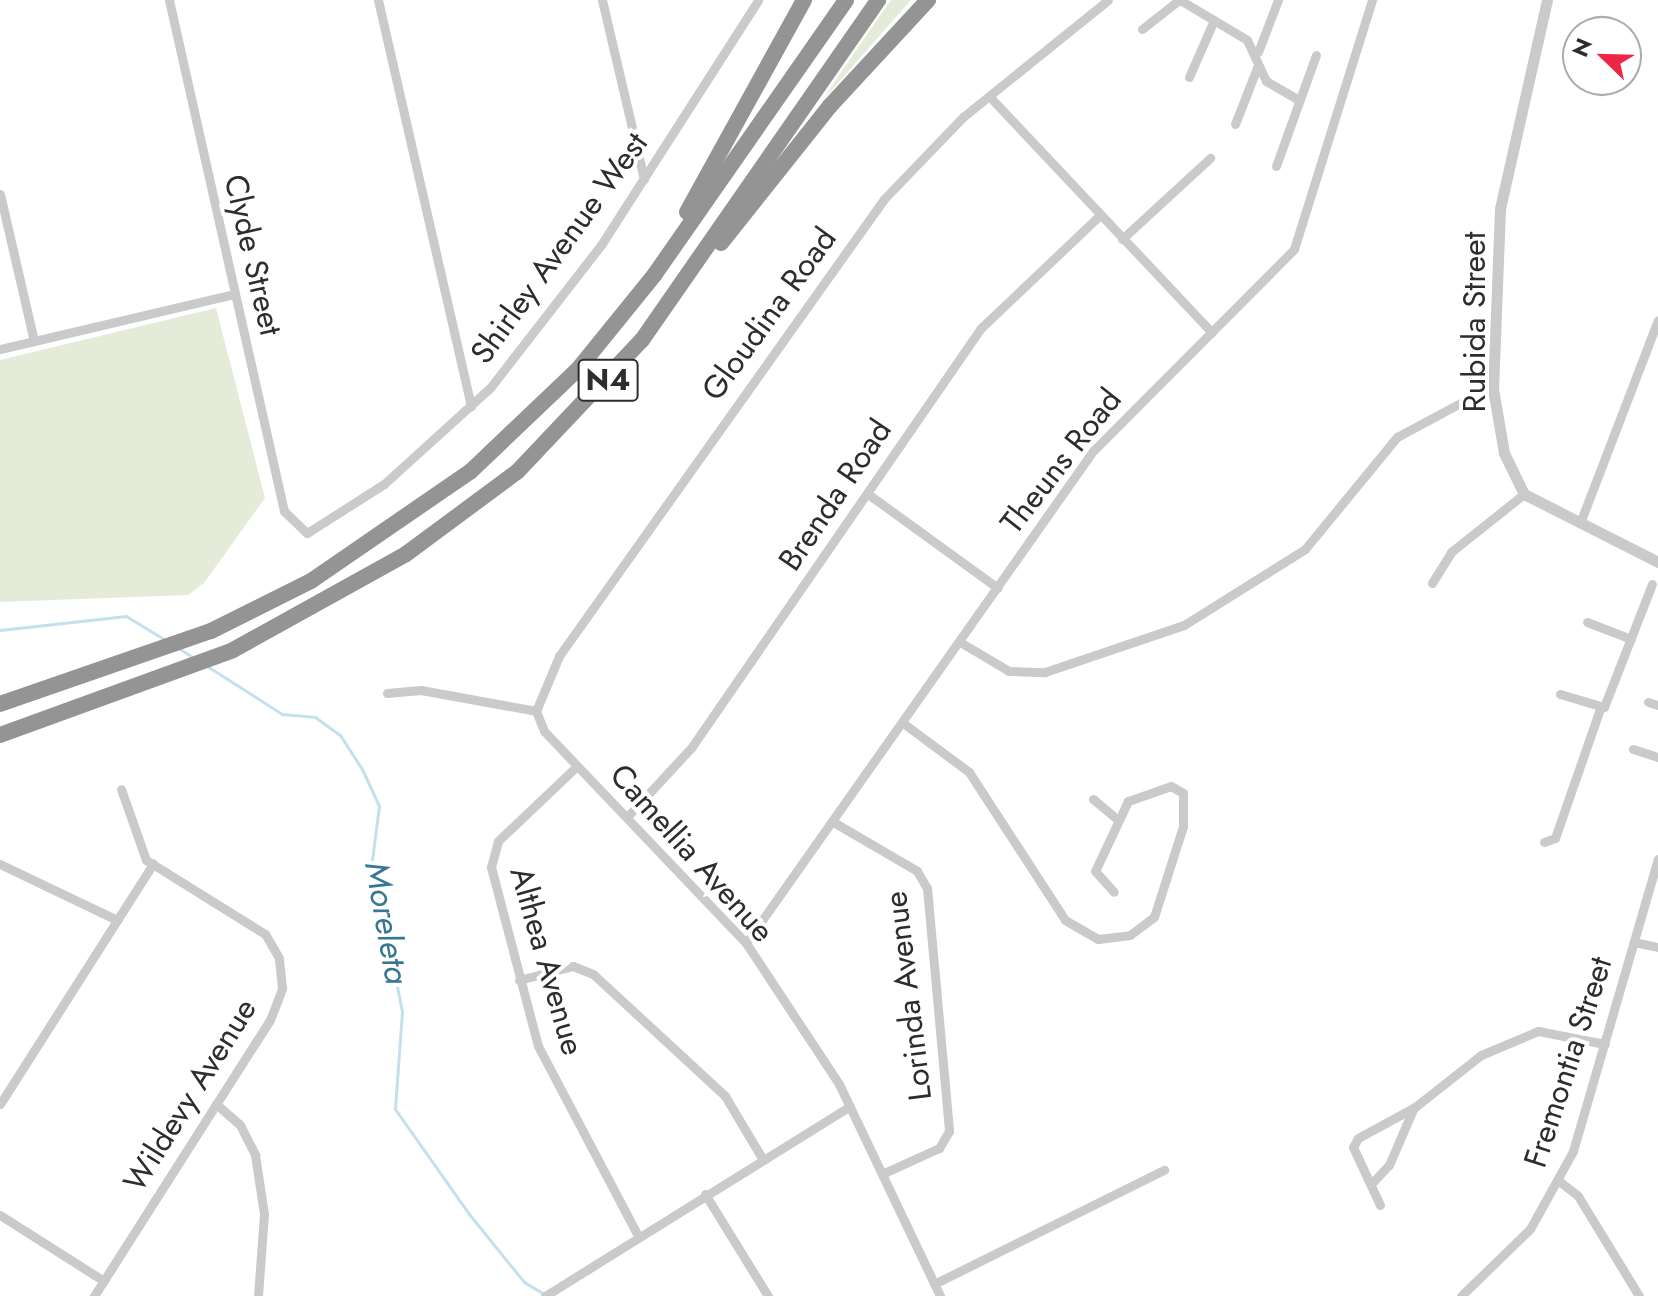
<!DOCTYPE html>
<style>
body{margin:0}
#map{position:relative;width:1658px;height:1296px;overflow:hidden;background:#fff;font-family:Jost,sans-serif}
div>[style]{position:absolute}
.green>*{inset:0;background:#e5ebd9}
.stream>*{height:3px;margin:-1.5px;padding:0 1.5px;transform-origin:1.5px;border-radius:1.5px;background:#c4e0ed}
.minor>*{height:9px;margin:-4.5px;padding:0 4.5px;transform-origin:4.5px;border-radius:4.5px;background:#cacaca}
.tertiary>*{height:11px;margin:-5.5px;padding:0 5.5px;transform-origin:5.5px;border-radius:5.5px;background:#cacaca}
.motorway>*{height:16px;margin:-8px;padding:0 8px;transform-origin:8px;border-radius:8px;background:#949494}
span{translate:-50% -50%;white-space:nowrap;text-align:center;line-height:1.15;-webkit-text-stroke:8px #fff;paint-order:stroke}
.shield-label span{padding:2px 6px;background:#fff;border:2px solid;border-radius:6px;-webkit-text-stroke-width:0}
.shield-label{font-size:30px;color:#2d2d2d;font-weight:700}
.street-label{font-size:32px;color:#2d2d2d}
.water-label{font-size:34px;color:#387792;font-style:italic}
.north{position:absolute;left:1562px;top:16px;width:80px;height:80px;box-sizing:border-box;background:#fff;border:2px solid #ababab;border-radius:50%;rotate:293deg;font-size:22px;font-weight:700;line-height:32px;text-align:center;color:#2d2d2d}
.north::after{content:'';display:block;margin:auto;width:28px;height:36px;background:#ed2645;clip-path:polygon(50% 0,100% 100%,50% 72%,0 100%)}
</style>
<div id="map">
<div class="green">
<div style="clip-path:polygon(891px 0,911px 0,823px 100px,839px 75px)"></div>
<div style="clip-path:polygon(216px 308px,265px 498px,204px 583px,188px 595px,0 602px,0 360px)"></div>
</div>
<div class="stream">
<div style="left:0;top:630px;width:127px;rotate:-6.3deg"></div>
<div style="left:126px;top:616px;width:48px;rotate:31.4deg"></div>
<div style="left:180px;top:649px;width:17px;rotate:33deg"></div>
<div style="left:207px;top:666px;width:89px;rotate:32.6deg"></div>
<div style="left:282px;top:714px;width:33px;rotate:5deg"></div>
<div style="left:315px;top:717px;width:31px;rotate:36deg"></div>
<div style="left:340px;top:735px;width:40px;rotate:57.1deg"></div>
<div style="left:362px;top:769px;width:41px;rotate:65.3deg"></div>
<div style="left:379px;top:806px;width:54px;rotate:97.4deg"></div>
<div style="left:372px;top:860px;width:154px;rotate:78.8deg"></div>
<div style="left:402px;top:1011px;width:98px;rotate:94.1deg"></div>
<div style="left:395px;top:1109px;width:128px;rotate:54.8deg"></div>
<div style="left:469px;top:1214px;width:87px;rotate:51deg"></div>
<div style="left:524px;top:1282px;width:23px;rotate:31deg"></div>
</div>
<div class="minor">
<div style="left:169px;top:0;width:524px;rotate:77.32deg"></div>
<div style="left:284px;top:511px;width:32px;rotate:44deg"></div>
<div style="left:307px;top:533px;width:91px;rotate:-32.5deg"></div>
<div style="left:384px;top:484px;width:143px;rotate:-42.2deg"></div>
<div style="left:490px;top:388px;width:181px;rotate:-52.2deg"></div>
<div style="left:601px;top:245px;width:291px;rotate:-57.3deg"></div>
<div style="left:378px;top:0;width:417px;rotate:77.1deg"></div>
<div style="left:602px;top:0;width:184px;rotate:76.8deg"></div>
<div style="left:1180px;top:0;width:78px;rotate:30.8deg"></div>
<div style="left:1247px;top:40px;width:45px;rotate:65.1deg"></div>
<div style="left:1266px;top:81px;width:38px;rotate:30deg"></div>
<div style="left:1142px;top:29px;width:47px;rotate:-38.1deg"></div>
<div style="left:1258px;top:52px;width:56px;rotate:-69deg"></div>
<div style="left:1189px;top:77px;width:62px;rotate:-66.3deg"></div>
<div style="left:989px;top:96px;width:325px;rotate:46.7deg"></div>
<div style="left:1235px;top:124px;width:63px;rotate:-68.7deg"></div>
<div style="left:1276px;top:166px;width:118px;rotate:-70.2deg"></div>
<div style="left:0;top:194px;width:151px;rotate:77deg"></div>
<div style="left:1122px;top:239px;width:120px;rotate:-42.6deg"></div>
<div style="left:0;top:349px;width:241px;rotate:-13.2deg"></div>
<div style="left:868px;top:494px;width:160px;rotate:35.9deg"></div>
<div style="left:1580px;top:523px;width:217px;rotate:-69deg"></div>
<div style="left:1432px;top:583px;width:36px;rotate:-58deg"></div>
<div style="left:1451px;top:552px;width:93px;rotate:-38.5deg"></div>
<div style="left:1587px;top:622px;width:47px;rotate:21.1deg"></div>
<div style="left:960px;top:642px;width:57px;rotate:30.6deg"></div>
<div style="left:1009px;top:671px;width:36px;rotate:2deg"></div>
<div style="left:1045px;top:672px;width:147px;rotate:-18.7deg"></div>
<div style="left:1184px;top:625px;width:143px;rotate:-32.1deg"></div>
<div style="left:1305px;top:549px;width:145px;rotate:-50.6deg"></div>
<div style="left:1397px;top:437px;width:78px;rotate:-28.2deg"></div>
<div style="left:387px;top:693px;width:34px;rotate:-5deg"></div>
<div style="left:421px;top:690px;width:117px;rotate:10.3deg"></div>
<div style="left:1560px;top:694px;width:46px;rotate:16.5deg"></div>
<div style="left:1604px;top:707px;width:132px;rotate:-68.7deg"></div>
<div style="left:1648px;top:702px;width:10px;rotate:17deg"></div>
<div style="left:536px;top:711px;width:60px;rotate:-67.3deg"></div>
<div style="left:559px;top:656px;width:561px;rotate:-54.58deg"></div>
<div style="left:884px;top:199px;width:114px;rotate:-46.1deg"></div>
<div style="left:963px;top:117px;width:186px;rotate:-38.9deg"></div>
<div style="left:536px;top:711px;width:22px;rotate:68deg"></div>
<div style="left:544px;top:731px;width:293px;rotate:46.4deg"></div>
<div style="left:746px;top:943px;width:169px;rotate:56.6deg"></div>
<div style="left:839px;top:1084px;width:235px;rotate:64.5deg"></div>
<div style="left:903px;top:723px;width:82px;rotate:36.6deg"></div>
<div style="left:969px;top:772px;width:176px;rotate:57deg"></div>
<div style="left:1065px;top:920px;width:38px;rotate:30deg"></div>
<div style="left:1098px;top:939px;width:32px;rotate:-7deg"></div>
<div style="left:1130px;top:935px;width:30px;rotate:-37deg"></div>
<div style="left:1154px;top:917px;width:96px;rotate:-72.3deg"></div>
<div style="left:1183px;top:826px;width:33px;rotate:-90deg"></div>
<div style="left:1183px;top:793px;width:14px;rotate:-150deg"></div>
<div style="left:1171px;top:786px;width:46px;rotate:160.8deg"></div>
<div style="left:1128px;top:801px;width:77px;rotate:115.2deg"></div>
<div style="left:1095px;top:871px;width:28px;rotate:48deg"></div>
<div style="left:1633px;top:749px;width:26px;rotate:18deg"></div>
<div style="left:577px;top:766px;width:109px;rotate:136.5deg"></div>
<div style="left:498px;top:841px;width:27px;rotate:105deg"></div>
<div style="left:491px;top:867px;width:185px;rotate:75.3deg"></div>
<div style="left:538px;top:1046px;width:212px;rotate:62.2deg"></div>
<div style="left:1093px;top:799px;width:31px;rotate:40deg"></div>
<div style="left:627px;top:817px;width:94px;rotate:-47.2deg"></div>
<div style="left:691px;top:748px;width:510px;rotate:-55.38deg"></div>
<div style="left:981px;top:328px;width:164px;rotate:-43.5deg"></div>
<div style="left:835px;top:823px;width:95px;rotate:30.3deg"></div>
<div style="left:917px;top:871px;width:20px;rotate:60deg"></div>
<div style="left:927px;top:888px;width:244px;rotate:84.8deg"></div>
<div style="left:949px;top:1131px;width:20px;rotate:120deg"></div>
<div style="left:939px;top:1148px;width:60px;rotate:155.6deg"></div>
<div style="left:1544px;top:842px;width:12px;rotate:-20deg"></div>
<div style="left:1555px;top:838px;width:137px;rotate:-70.8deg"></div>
<div style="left:0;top:864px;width:130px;rotate:25.6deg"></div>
<div style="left:1634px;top:942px;width:25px;rotate:12deg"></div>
<div style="left:746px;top:943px;width:602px;rotate:-54.81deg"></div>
<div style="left:1093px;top:451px;width:285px;rotate:-45.1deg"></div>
<div style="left:1294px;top:249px;width:261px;rotate:-72.6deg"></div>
<div style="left:519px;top:980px;width:56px;rotate:-14.5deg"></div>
<div style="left:573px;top:966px;width:22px;rotate:22deg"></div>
<div style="left:593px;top:974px;width:180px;rotate:42.7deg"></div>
<div style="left:725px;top:1096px;width:72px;rotate:59.2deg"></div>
<div style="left:0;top:1104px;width:285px;rotate:-57.5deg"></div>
<div style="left:216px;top:1104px;width:32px;rotate:41deg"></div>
<div style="left:240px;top:1125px;width:34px;rotate:63deg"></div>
<div style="left:255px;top:1155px;width:60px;rotate:81.3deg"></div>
<div style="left:264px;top:1214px;width:82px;rotate:94.2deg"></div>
<div style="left:1559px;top:1181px;width:24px;rotate:38deg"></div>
<div style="left:1578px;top:1196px;width:117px;rotate:58.6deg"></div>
<div style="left:1372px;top:1183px;width:25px;rotate:-47deg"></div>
<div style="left:1389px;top:1165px;width:63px;rotate:-66.7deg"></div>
<div style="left:705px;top:1194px;width:120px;rotate:58.3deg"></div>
<div style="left:1380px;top:1205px;width:64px;rotate:-115deg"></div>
<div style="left:1353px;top:1147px;width:10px;rotate:-61deg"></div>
<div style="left:1358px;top:1138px;width:65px;rotate:-28.5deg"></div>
<div style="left:1415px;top:1107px;width:84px;rotate:-38.2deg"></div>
<div style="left:1481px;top:1055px;width:62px;rotate:-22.8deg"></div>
<div style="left:1538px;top:1031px;width:68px;rotate:11deg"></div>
<div style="left:0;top:1215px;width:123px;rotate:32.4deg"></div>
<div style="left:934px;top:1284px;width:257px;rotate:-26.4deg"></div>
<div style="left:94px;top:1296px;width:327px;rotate:-57.5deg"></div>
<div style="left:270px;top:1020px;width:34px;rotate:-69deg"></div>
<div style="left:282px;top:988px;width:30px;rotate:-96deg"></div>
<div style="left:279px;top:958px;width:28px;rotate:-120deg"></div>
<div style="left:265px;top:934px;width:140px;rotate:-148.1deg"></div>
<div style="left:146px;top:860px;width:75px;rotate:-109.4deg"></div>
<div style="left:545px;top:1296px;width:359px;rotate:-31.9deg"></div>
<div style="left:1461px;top:1296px;width:96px;rotate:-44.2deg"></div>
<div style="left:1530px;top:1229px;width:89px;rotate:-61.1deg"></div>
<div style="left:1573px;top:1151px;width:304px;rotate:-73.8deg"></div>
</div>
<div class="tertiary">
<div style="left:1547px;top:0;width:214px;rotate:102.7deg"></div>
<div style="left:1500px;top:209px;width:180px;rotate:92.2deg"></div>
<div style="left:1493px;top:389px;width:65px;rotate:80.2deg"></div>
<div style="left:1504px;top:453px;width:46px;rotate:64deg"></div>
<div style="left:1524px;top:494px;width:150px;rotate:26.9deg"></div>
</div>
<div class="motorway">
<div style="left:687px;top:212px;width:242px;rotate:-61.1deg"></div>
<div style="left:721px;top:243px;width:174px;rotate:-51.5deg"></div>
<div style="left:829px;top:107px;width:146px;rotate:-47.2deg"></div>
<div style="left:0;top:704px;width:223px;rotate:-19.1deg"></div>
<div style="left:211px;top:631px;width:112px;rotate:-26.6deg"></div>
<div style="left:311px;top:581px;width:194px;rotate:-34.5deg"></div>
<div style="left:471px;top:471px;width:149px;rotate:-43.6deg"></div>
<div style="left:579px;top:368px;width:121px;rotate:-51deg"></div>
<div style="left:655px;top:274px;width:334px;rotate:-55.1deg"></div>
<div style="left:0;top:735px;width:248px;rotate:-20deg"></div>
<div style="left:233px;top:650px;width:198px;rotate:-29deg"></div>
<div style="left:406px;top:554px;width:138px;rotate:-36.5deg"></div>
<div style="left:517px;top:472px;width:182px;rotate:-46.6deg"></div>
<div style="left:642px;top:340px;width:414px;rotate:-55.2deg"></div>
</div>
<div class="shield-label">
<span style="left:608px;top:380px">N4</span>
</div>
<div class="street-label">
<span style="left:559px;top:248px;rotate:-54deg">Shirley Avenue West</span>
<span style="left:253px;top:255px;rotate:77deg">Clyde Street</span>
<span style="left:769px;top:314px;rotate:-54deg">Gloudina Road</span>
<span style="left:1474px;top:322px;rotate:-90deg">Rubida Street</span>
<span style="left:1061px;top:461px;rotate:-52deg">Theuns Road</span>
<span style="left:835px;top:495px;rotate:-56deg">Brenda Road</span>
<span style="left:692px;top:853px;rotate:48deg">Camellia Avenue</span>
<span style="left:547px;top:961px;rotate:74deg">Althea Avenue</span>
<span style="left:908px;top:996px;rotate:-97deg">Lorinda Avenue</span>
<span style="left:1568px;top:1062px;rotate:-72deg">Fremontia Street</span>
<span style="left:190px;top:1095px;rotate:-58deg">Wildevy Avenue</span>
</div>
<div class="water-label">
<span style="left:387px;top:923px;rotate:80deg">Moreleta</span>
</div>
<div class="north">N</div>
</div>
